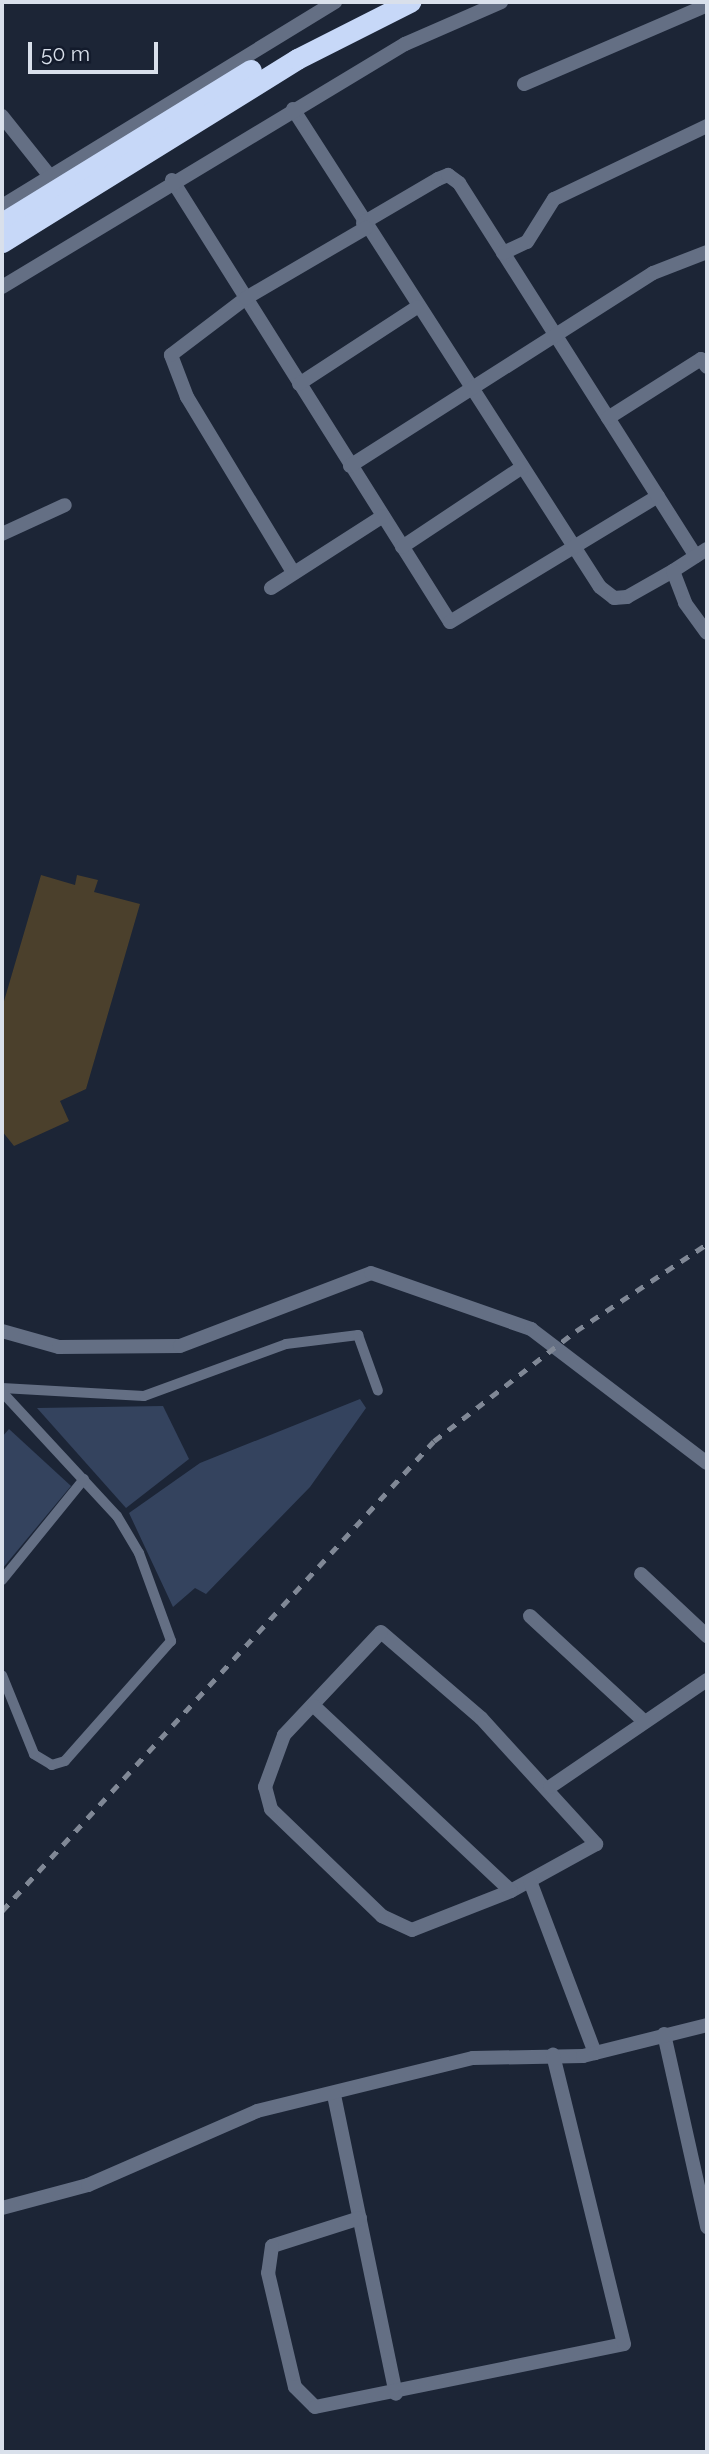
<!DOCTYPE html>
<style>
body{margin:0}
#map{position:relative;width:709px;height:2454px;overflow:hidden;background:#1c2536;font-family:Raleway,sans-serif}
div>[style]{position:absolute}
.green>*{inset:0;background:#34435e}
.building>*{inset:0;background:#4b402c}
.lane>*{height:10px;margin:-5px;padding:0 5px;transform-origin:5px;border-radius:5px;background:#646f84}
.street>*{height:14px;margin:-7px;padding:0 7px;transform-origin:7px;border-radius:7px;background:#646f84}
.highway>*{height:21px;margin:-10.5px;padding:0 10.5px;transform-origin:10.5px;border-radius:10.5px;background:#c7d8f8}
.rail>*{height:5px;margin-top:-2.5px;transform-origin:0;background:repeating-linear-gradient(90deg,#808896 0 9px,transparent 0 18px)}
span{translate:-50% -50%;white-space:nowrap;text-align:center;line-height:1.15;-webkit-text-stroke:5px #131b2c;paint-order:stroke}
.frame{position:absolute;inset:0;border:4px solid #d9e0eb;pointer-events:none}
.scale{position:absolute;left:28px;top:42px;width:130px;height:32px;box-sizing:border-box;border:4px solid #d9e0eb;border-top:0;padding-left:9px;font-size:21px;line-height:24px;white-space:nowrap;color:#d9e0eb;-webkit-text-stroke:5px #131b2c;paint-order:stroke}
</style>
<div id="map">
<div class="green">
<div style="clip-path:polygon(360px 1399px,366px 1408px,310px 1487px,206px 1594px,195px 1588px,173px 1607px,129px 1513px,200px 1463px)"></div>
<div style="clip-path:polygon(163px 1406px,189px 1459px,126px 1508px,37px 1408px)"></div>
<div style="clip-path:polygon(9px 1429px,71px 1486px,2px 1569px,2px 1437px)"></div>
</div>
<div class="building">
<div style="clip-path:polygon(41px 875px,75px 885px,77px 875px,98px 880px,94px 892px,140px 904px,86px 1089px,60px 1101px,69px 1121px,14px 1146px,2px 1131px,2px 1008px)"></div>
</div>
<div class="lane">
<div style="left:2px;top:1388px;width:142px;rotate:3.2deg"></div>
<div style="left:144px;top:1396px;width:151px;rotate:-20.1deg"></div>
<div style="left:286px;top:1344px;width:73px;rotate:-7.1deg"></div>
<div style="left:358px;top:1335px;width:59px;rotate:70.3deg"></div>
<div style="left:2px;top:1392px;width:169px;rotate:47.2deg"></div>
<div style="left:117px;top:1516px;width:43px;rotate:59.3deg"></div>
<div style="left:139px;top:1553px;width:94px;rotate:70deg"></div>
<div style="left:171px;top:1641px;width:160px;rotate:131.5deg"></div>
<div style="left:65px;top:1761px;width:14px;rotate:163deg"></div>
<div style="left:52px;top:1765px;width:21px;rotate:-149deg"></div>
<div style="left:34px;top:1754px;width:85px;rotate:-112.1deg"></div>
<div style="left:2px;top:1580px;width:130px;rotate:-50.9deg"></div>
</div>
<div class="street">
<div style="left:524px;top:84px;width:199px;rotate:-23.3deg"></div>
<div style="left:293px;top:109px;width:568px;rotate:57.29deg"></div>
<div style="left:600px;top:587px;width:18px;rotate:38deg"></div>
<div style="left:614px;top:598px;width:13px;rotate:-4deg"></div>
<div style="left:627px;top:597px;width:53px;rotate:-29.5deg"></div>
<div style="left:2px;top:116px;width:75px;rotate:51.5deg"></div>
<div style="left:172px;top:180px;width:522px;rotate:57.83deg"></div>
<div style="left:450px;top:622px;width:243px;rotate:-31.2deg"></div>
<div style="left:2px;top:206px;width:391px;rotate:-31.5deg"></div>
<div style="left:363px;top:223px;width:87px;rotate:-30.4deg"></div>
<div style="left:438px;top:179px;width:11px;rotate:-22deg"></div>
<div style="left:448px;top:175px;width:14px;rotate:36deg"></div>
<div style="left:459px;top:183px;width:442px;rotate:57.6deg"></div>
<div style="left:503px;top:253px;width:26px;rotate:-25deg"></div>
<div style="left:527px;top:242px;width:51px;rotate:-57.9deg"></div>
<div style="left:554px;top:199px;width:170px;rotate:-25.5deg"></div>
<div style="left:2px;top:287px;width:471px;rotate:-31.1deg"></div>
<div style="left:405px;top:44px;width:105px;rotate:-23.6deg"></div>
<div style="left:299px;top:384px;width:141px;rotate:-33.1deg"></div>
<div style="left:608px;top:418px;width:110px;rotate:-32.4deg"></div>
<div style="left:701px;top:359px;width:10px;rotate:53deg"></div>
<div style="left:350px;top:466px;width:359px;rotate:-32.5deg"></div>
<div style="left:653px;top:273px;width:58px;rotate:-21.3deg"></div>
<div style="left:2px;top:534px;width:69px;rotate:-24.7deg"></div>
<div style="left:402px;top:547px;width:143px;rotate:-33.6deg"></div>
<div style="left:707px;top:549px;width:40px;rotate:147.1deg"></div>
<div style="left:673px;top:571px;width:34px;rotate:69deg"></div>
<div style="left:685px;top:603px;width:37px;rotate:54deg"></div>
<div style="left:293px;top:572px;width:205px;rotate:-121.2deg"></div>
<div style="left:187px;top:397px;width:45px;rotate:-110.9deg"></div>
<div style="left:171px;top:355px;width:94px;rotate:-37.2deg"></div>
<div style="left:246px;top:298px;width:139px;rotate:-30.3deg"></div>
<div style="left:271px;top:588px;width:133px;rotate:-32.7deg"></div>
<div style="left:2px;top:1331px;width:59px;rotate:15.7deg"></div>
<div style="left:59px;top:1347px;width:121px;rotate:-0.5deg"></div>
<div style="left:180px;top:1346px;width:204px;rotate:-20.9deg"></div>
<div style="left:371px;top:1273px;width:170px;rotate:19.3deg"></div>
<div style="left:531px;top:1329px;width:221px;rotate:37.3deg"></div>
<div style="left:641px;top:1574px;width:91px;rotate:43.2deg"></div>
<div style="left:530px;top:1616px;width:156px;rotate:42.7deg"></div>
<div style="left:381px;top:1632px;width:132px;rotate:40.7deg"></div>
<div style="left:481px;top:1718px;width:171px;rotate:47.6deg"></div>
<div style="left:596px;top:1844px;width:97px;rotate:151.1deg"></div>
<div style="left:511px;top:1891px;width:106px;rotate:158.5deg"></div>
<div style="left:412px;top:1930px;width:33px;rotate:-155deg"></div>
<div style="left:382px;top:1916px;width:154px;rotate:-136.1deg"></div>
<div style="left:271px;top:1809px;width:23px;rotate:-105deg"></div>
<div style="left:265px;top:1787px;width:55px;rotate:-69.9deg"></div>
<div style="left:284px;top:1735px;width:141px;rotate:-46.7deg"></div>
<div style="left:314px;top:1706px;width:270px;rotate:43.2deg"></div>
<div style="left:550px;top:1787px;width:190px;rotate:-34.3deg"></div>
<div style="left:530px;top:1881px;width:184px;rotate:69.3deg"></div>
<div style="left:664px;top:2034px;width:198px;rotate:77.4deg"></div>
<div style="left:334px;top:2095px;width:305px;rotate:78.3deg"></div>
<div style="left:2px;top:2208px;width:89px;rotate:-15deg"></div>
<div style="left:88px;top:2185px;width:184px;rotate:-23.6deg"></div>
<div style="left:257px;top:2111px;width:222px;rotate:-13.8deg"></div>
<div style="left:473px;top:2058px;width:110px;rotate:-1deg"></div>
<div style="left:583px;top:2056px;width:128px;rotate:-14deg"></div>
<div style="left:360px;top:2218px;width:92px;rotate:162.3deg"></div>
<div style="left:272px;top:2246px;width:27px;rotate:98deg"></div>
<div style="left:268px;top:2273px;width:117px;rotate:76.7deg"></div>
<div style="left:295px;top:2387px;width:28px;rotate:45deg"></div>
<div style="left:315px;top:2407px;width:315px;rotate:-11.5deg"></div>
<div style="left:624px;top:2344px;width:298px;rotate:-103.8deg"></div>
</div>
<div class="highway">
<div style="left:2px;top:223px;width:292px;rotate:-31.6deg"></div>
<div style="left:2px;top:242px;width:347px;rotate:-31.8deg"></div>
<div style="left:297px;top:59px;width:127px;rotate:-26.8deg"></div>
</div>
<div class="rail">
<div style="left:2px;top:1911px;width:638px;rotate:-47.41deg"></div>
<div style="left:434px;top:1441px;width:180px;rotate:-37.8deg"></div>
<div style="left:576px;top:1331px;width:157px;rotate:-33.6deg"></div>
</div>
<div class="frame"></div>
<div class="scale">50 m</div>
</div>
